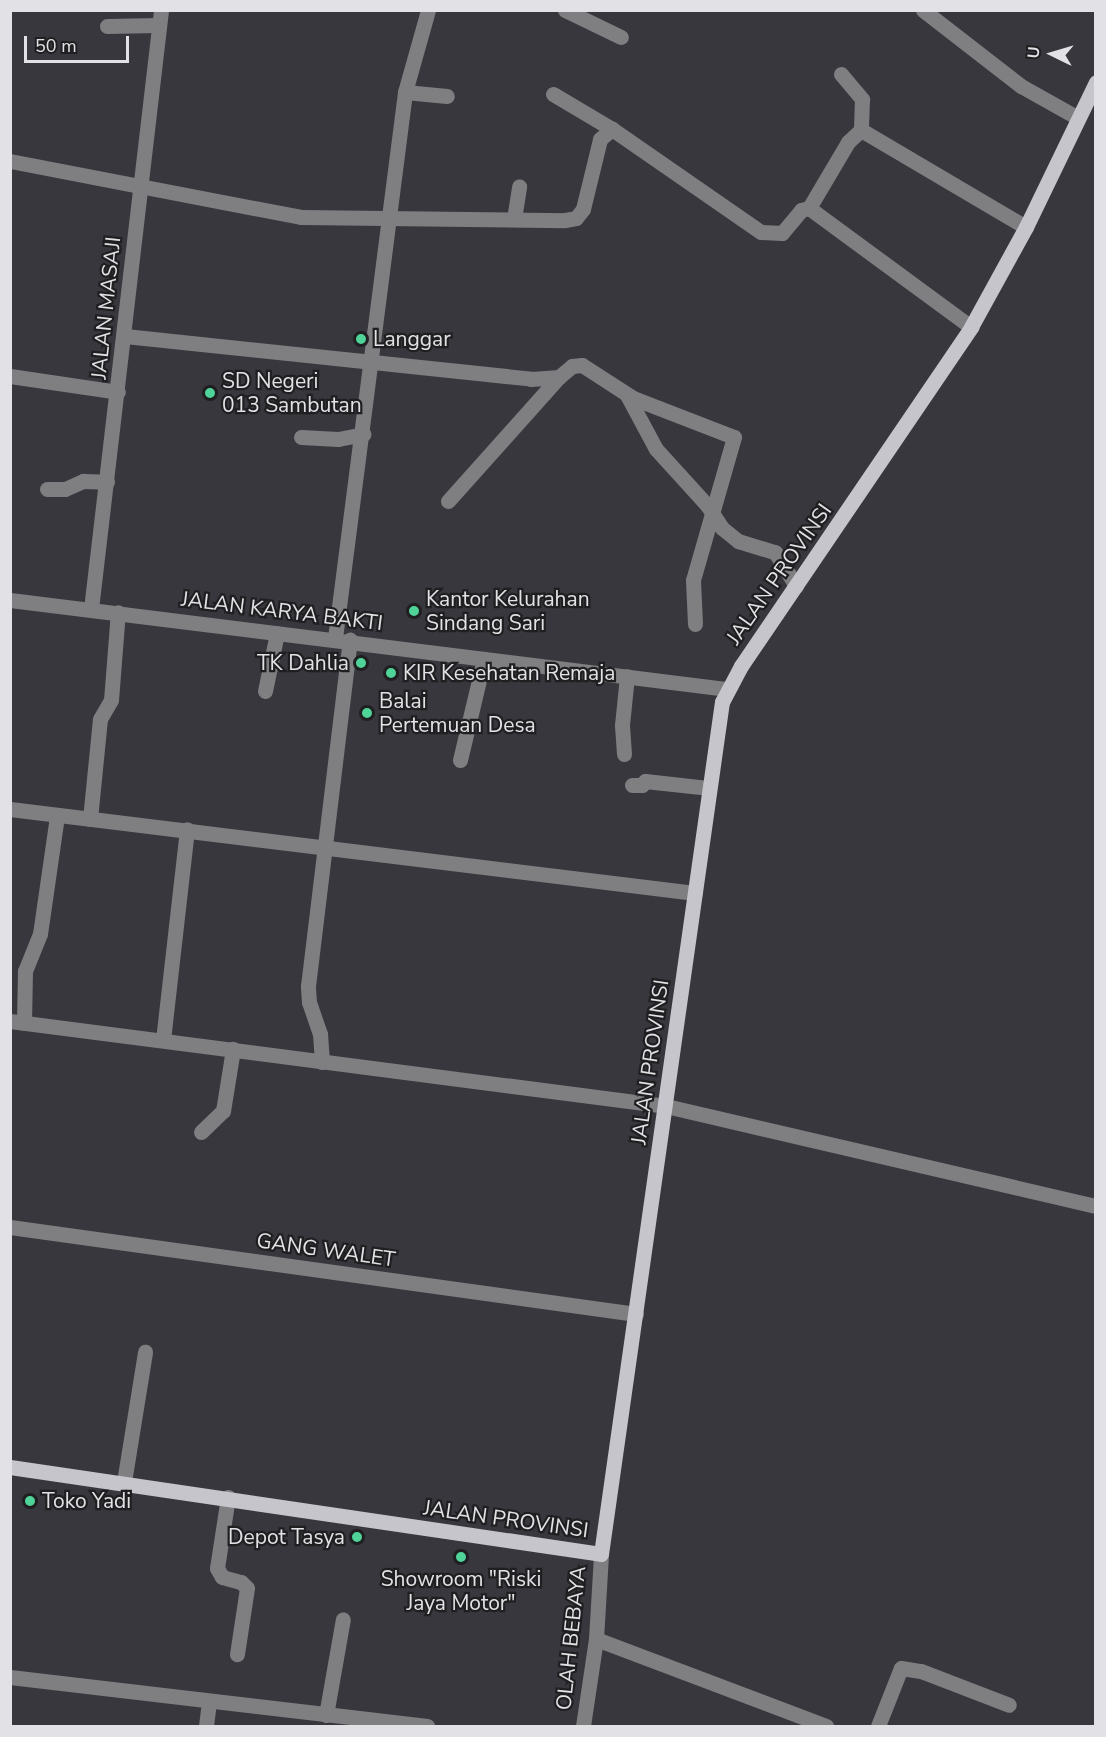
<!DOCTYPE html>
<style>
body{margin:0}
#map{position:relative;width:1106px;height:1737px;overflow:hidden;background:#38373d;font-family:"Nunito Sans",sans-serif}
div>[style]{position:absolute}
.minor>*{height:15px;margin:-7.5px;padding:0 7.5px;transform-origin:7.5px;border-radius:7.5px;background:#7f7f82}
.major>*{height:15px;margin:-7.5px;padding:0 7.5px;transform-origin:7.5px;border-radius:7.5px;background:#c6c5cb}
.dots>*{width:16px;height:16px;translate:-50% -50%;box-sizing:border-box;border:3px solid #1f1f21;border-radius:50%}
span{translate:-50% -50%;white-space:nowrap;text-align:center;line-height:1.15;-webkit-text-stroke:4.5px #1f1f21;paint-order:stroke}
.street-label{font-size:21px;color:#e2e1e5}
.poi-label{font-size:21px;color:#e2e1e5}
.left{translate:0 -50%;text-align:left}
.right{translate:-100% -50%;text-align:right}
.frame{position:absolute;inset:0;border:12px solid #e2e1e5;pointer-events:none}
.north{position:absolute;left:1022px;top:24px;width:60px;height:60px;-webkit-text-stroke:4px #1f1f21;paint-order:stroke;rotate:275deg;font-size:16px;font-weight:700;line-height:24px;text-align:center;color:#e2e1e5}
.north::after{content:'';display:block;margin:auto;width:21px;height:27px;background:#e2e1e5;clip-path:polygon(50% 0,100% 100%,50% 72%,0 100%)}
.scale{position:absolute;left:24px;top:36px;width:105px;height:27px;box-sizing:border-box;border:3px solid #e2e1e5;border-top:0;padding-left:8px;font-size:18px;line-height:21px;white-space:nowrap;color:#e2e1e5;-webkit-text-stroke:4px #1f1f21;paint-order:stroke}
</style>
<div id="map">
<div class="minor">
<div style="left:565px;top:10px;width:62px;rotate:25.7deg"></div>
<div style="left:923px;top:10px;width:124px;rotate:37.8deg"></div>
<div style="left:1021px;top:86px;width:65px;rotate:29.3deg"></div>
<div style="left:107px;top:26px;width:52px;rotate:-1.1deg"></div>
<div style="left:841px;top:74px;width:33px;rotate:50deg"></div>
<div style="left:862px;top:99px;width:31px;rotate:92deg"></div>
<div style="left:405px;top:92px;width:42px;rotate:5.4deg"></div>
<div style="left:553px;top:94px;width:69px;rotate:30.7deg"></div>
<div style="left:10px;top:161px;width:296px;rotate:10.9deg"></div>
<div style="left:301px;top:217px;width:264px;rotate:0.7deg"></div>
<div style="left:565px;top:220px;width:11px;rotate:-10deg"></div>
<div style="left:576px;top:218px;width:11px;rotate:-52deg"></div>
<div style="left:583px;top:209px;width:72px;rotate:-76.3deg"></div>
<div style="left:600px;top:139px;width:16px;rotate:-40deg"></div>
<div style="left:612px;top:129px;width:181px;rotate:34.7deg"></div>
<div style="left:761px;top:232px;width:21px;rotate:3deg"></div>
<div style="left:782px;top:233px;width:30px;rotate:-50deg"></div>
<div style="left:801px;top:210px;width:8px;rotate:-14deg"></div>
<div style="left:809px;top:208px;width:201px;rotate:36.3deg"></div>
<div style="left:809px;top:208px;width:77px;rotate:-59.4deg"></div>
<div style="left:848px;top:142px;width:18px;rotate:-43deg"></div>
<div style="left:861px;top:130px;width:191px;rotate:30.5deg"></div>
<div style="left:514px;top:219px;width:33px;rotate:-81deg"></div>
<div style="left:125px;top:336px;width:408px;rotate:6deg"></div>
<div style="left:531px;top:379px;width:28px;rotate:-4deg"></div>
<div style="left:559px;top:377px;width:17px;rotate:-40deg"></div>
<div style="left:572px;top:366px;width:10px;rotate:-6deg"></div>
<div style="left:582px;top:365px;width:61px;rotate:32.9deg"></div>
<div style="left:633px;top:398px;width:108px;rotate:21.1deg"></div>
<div style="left:734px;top:437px;width:149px;rotate:106deg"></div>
<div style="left:693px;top:580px;width:44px;rotate:87.4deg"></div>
<div style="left:10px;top:376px;width:109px;rotate:8.4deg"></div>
<div style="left:627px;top:395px;width:61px;rotate:61.8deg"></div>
<div style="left:656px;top:449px;width:76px;rotate:47.7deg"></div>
<div style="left:707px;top:505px;width:27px;rotate:57deg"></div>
<div style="left:722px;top:528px;width:21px;rotate:39deg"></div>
<div style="left:738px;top:541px;width:39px;rotate:17deg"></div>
<div style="left:775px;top:552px;width:40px;rotate:58deg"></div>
<div style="left:301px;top:437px;width:37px;rotate:3deg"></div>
<div style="left:338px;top:439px;width:26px;rotate:-11deg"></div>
<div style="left:47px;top:489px;width:18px"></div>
<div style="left:65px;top:489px;width:20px;rotate:-24deg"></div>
<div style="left:83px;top:481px;width:24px;rotate:2deg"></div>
<div style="left:448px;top:501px;width:166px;rotate:-48.2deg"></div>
<div style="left:10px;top:600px;width:723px;rotate:7.08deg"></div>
<div style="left:91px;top:609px;width:603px;rotate:-83.33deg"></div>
<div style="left:335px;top:638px;width:550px;rotate:-82.69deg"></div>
<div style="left:405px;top:92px;width:85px;rotate:-74.3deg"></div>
<div style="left:265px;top:691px;width:59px;rotate:-78.3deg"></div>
<div style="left:624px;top:754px;width:29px;rotate:-94deg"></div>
<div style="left:622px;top:725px;width:49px;rotate:-84.2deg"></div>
<div style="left:460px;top:760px;width:104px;rotate:-76.6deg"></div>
<div style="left:632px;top:785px;width:10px"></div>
<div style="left:642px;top:785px;width:5px;rotate:-53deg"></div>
<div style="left:645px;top:781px;width:63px;rotate:6.3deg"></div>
<div style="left:10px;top:809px;width:690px;rotate:6.99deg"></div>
<div style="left:90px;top:819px;width:100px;rotate:-84.3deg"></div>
<div style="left:100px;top:719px;width:22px;rotate:-60deg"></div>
<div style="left:111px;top:700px;width:88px;rotate:-85.5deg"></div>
<div style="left:10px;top:1021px;width:661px;rotate:7.38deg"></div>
<div style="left:666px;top:1106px;width:441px;rotate:13.1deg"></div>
<div style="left:24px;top:1023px;width:52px;rotate:-88.9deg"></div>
<div style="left:25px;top:971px;width:40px;rotate:-68deg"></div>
<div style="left:40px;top:934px;width:119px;rotate:-81.8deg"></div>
<div style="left:163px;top:1040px;width:212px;rotate:-83.5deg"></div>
<div style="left:322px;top:1062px;width:28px;rotate:-94deg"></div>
<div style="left:320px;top:1034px;width:34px;rotate:-109deg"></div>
<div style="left:309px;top:1002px;width:16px;rotate:-94deg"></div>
<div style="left:308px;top:986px;width:349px;rotate:-83.1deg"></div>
<div style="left:201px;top:1132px;width:30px;rotate:-44deg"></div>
<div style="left:223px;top:1111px;width:63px;rotate:-80.8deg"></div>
<div style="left:10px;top:1227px;width:632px;rotate:7.91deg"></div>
<div style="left:124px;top:1482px;width:132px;rotate:-80.8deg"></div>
<div style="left:228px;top:1497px;width:72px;rotate:98.8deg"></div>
<div style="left:217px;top:1568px;width:10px;rotate:61deg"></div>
<div style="left:222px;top:1577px;width:20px;rotate:15deg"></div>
<div style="left:241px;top:1582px;width:8px;rotate:45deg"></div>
<div style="left:247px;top:1588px;width:67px;rotate:98.6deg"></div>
<div style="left:596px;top:1639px;width:246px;rotate:20.7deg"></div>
<div style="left:10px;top:1677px;width:420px;rotate:6.7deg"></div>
<div style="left:326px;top:1715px;width:97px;rotate:-80deg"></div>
<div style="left:206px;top:1726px;width:25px;rotate:-83deg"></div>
<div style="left:583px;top:1726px;width:88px;rotate:-81.5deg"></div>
<div style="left:596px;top:1639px;width:85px;rotate:-86.6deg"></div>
<div style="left:878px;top:1726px;width:62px;rotate:-68.4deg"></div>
<div style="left:901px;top:1668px;width:20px;rotate:9deg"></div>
<div style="left:921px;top:1671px;width:94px;rotate:21.1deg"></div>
</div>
<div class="major">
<div style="left:10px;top:1467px;width:597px;rotate:8.37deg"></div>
<div style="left:601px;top:1554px;width:861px;rotate:-81.92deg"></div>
<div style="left:722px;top:702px;width:41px;rotate:-62.2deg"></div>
<div style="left:741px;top:666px;width:410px;rotate:-55.8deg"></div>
<div style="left:971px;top:327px;width:114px;rotate:-61.2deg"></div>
<div style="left:1026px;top:227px;width:161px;rotate:-64.2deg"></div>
</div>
<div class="dots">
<div style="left:361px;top:339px;background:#4fd399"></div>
<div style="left:210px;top:393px;background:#4fd399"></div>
<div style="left:414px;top:611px;background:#4fd399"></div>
<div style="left:361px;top:663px;background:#4fd399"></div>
<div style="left:391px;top:673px;background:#4fd399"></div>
<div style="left:367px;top:713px;background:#4fd399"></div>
<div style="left:30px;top:1501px;background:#4fd399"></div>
<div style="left:357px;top:1537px;background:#4fd399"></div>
<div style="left:461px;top:1557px;background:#4fd399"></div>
</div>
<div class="street-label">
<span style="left:106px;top:308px;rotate:-84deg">JALAN MASAJI</span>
<span style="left:779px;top:574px;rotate:-55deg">JALAN PROVINSI</span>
<span style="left:282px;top:611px;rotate:7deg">JALAN KARYA BAKTI</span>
<span style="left:650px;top:1062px;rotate:-82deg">JALAN PROVINSI</span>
<span style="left:326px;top:1250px;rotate:8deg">GANG WALET</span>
<span style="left:506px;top:1519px;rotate:8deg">JALAN PROVINSI</span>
<span style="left:571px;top:1638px;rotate:-84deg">OLAH BEBAYA</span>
</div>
<div class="poi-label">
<span class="left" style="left:373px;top:339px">Langgar</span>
<span class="left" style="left:222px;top:393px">SD Negeri<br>013 Sambutan</span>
<span class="left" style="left:426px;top:611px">Kantor Kelurahan<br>Sindang Sari</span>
<span class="right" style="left:349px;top:663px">TK Dahlia</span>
<span class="left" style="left:403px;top:673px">KIR Kesehatan Remaja</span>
<span class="left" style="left:379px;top:713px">Balai<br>Pertemuan Desa</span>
<span class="left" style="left:42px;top:1501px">Toko Yadi</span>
<span class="right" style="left:345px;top:1537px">Depot Tasya</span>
<span style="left:461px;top:1591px">Showroom "Riski<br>Jaya Motor"</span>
</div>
<div class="frame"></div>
<div class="north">U</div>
<div class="scale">50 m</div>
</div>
